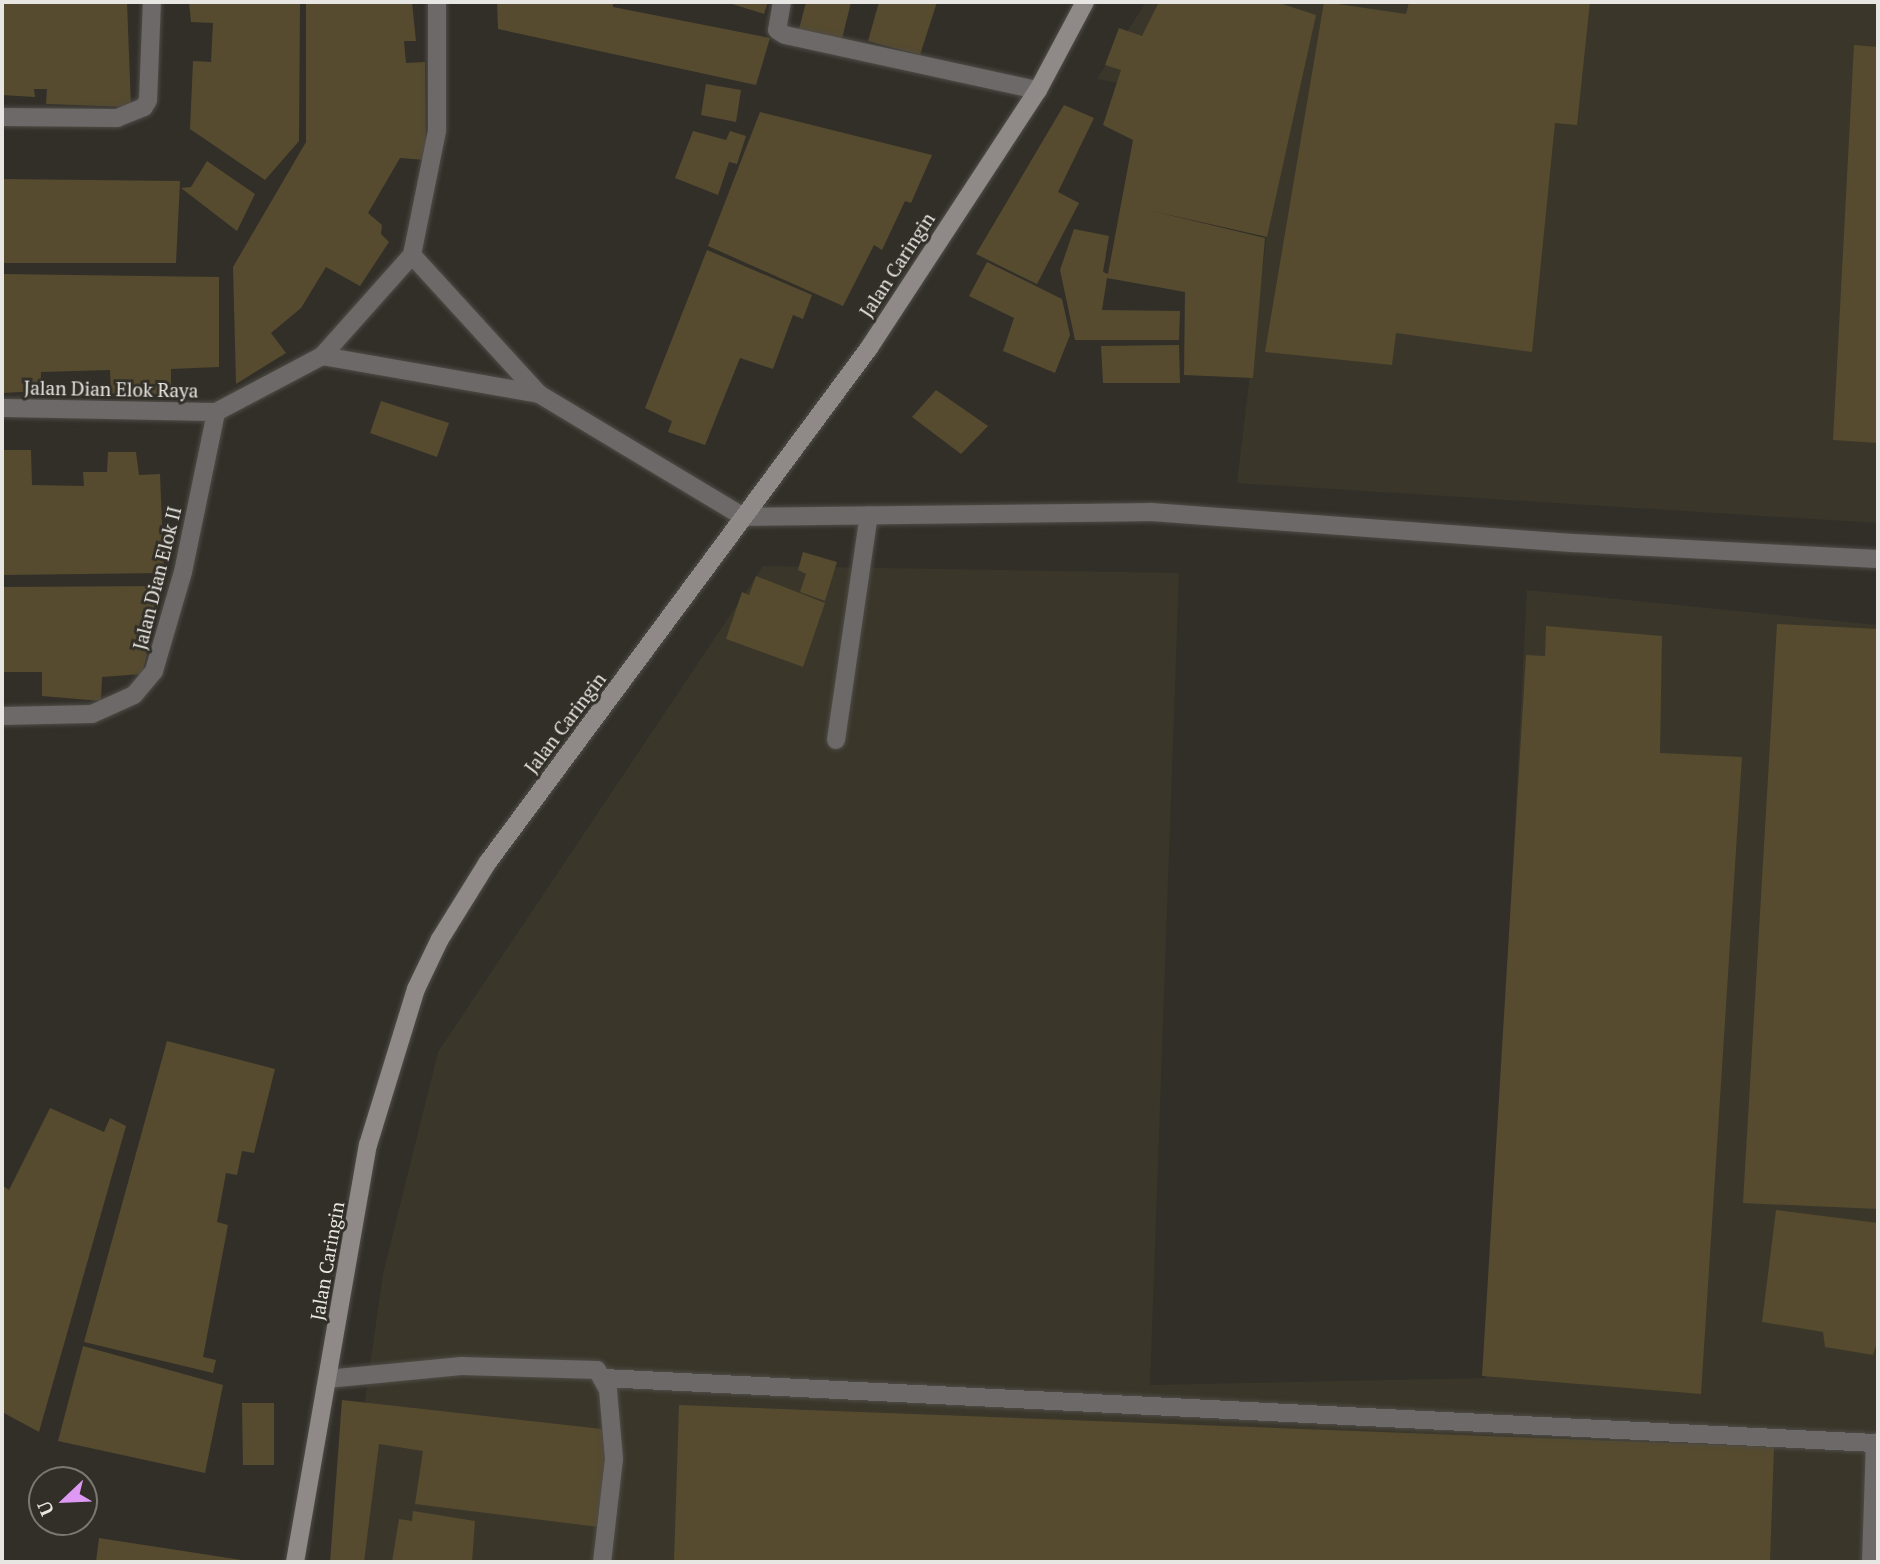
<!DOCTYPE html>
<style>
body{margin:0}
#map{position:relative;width:1880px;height:1564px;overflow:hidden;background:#322f29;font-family:"PT Serif",serif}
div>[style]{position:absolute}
.built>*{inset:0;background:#3a362a}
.building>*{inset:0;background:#564b2f}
.roads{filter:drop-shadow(0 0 2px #4f4c47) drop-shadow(0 0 2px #4f4c47)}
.lane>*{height:18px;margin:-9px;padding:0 9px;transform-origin:9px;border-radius:9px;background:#6d6968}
.street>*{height:18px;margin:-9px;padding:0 9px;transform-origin:9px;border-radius:9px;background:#6d6968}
.secondary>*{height:18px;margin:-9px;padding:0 9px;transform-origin:9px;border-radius:9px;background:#8f8987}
span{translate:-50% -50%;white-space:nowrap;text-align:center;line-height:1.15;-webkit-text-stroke:6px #322f29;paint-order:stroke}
.street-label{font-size:19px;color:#e8e6e2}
.frame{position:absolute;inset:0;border:4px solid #e8e6e2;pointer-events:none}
.north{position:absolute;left:28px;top:1466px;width:70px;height:70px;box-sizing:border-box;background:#322f29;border:2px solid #7b7873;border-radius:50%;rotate:247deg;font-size:19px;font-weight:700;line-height:28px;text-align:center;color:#e8e6e2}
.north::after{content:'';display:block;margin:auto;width:24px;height:32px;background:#dd99f3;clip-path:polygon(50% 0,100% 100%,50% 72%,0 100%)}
</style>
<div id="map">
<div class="built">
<div style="clip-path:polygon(1146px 2px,1878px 2px,1878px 523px,1237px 483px,1281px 114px,1097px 79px)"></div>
<div style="clip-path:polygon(763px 566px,1179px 573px,1150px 1385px,1486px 1378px,1527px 590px,1878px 625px,1878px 1562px,342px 1562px,383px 1274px,438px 1052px)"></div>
</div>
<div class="building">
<div style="clip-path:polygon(2px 2px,127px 2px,131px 107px,46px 104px,47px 89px,34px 89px,35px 97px,2px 95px)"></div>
<div style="clip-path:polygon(189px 2px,300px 2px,299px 141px,265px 180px,190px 129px,193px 61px,211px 62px,213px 23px,191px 22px)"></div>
<div style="clip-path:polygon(306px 2px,412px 2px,416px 41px,404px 41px,406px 63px,425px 62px,426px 160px,400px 158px,368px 213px,382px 225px,381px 234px,389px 242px,360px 286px,326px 267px,301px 308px,271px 333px,286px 353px,236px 384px,233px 267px,306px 142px)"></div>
<div style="clip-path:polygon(497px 2px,613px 2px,613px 7px,770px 38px,756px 85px,498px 29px)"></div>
<div style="clip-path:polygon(726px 2px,768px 2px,764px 14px)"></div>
<div style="clip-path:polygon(806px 2px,851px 2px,842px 39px,799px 29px)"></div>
<div style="clip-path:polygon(879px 2px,937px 2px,920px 55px,868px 41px)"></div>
<div style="clip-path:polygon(1159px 2px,1276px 2px,1316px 15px,1267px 237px,1148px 210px,1265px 238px,1253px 378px,1184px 375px,1185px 292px,1107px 278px,1102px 310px,1180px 311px,1179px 340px,1075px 340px,1060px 270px,1074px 229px,1109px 236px,1103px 272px,1108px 274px,1133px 140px,1103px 125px,1121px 70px,1105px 65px,1119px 28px,1142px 36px)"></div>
<div style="clip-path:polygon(1324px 2px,1406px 14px,1409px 2px,1590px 2px,1577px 125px,1555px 123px,1532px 352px,1396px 333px,1392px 365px,1265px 352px)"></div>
<div style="clip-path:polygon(1854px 45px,1878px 47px,1878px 443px,1833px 440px)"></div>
<div style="clip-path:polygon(706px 84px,741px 90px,736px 122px,701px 115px)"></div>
<div style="clip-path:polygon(1064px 105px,1094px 118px,1058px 192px,1079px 203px,1037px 284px,976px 254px)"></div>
<div style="clip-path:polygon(760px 112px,932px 155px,911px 203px,905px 201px,882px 250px,874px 245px,843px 306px,708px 246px)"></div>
<div style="clip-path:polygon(693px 131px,726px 140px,730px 131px,746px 136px,737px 164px,729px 162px,718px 195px,675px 178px)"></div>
<div style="clip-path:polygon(207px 161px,255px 194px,237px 231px,181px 188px,191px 187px)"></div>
<div style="clip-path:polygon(2px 179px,180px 181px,176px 263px,2px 263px)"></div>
<div style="clip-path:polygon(707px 250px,812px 295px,803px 319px,793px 315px,773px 369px,740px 358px,705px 445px,668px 432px,672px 421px,645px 408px)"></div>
<div style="clip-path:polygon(987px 262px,1062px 299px,1070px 335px,1055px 373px,1003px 351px,1014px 318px,969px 296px)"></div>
<div style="clip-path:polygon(2px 274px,219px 277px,219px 367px,171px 369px,171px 395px,111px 394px,110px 370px,41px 372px,41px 391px,2px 393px)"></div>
<div style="clip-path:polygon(1179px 345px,1180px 383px,1103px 383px,1101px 346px)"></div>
<div style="clip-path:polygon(936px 390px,988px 426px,961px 454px,912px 417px)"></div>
<div style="clip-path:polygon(381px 401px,449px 423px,437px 457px,370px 433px)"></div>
<div style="clip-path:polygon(2px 450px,31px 450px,32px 485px,84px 486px,83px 472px,107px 472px,108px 452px,136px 452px,139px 475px,160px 474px,164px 573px,2px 575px)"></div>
<div style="clip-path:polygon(803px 552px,837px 562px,825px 601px,800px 592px,806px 574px,798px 570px)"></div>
<div style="clip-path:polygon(756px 576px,825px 603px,803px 667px,726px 639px,742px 592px,749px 595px)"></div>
<div style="clip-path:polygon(164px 586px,142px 674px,102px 677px,101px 701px,42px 696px,42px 672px,2px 672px,2px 587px)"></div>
<div style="clip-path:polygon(1777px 624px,1878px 629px,1878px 1209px,1743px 1203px)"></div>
<div style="clip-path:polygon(1546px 626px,1662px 636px,1660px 753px,1742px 757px,1701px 1394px,1482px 1376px,1526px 655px,1545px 656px)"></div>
<div style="clip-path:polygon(167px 1041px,275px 1069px,254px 1153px,242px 1151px,237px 1175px,226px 1173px,217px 1222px,228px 1225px,203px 1357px,216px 1360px,213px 1373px,84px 1342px)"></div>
<div style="clip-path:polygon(50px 1108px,104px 1132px,110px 1118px,126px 1126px,39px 1432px,2px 1412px,2px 1185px,9px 1190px)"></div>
<div style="clip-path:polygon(1776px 1210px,1878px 1223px,1878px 1339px,1873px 1355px,1825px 1347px,1823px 1332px,1762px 1322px)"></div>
<div style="clip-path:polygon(83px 1346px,223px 1385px,205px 1473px,58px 1441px)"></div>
<div style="clip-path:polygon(342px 1400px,611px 1430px,599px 1527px,415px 1504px,423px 1451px,379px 1444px,364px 1562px,330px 1562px)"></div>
<div style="clip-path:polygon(242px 1403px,274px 1403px,274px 1465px,243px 1465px)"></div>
<div style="clip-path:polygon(679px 1405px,1774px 1447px,1770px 1562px,674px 1562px)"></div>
<div style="clip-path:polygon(413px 1511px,475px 1521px,472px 1562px,392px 1562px,399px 1519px,412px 1521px)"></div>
<div style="clip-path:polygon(99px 1538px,248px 1561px,248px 1562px,96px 1562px)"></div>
</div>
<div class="roads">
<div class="lane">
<div style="left:744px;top:517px;width:406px;rotate:-0.7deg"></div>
<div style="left:1150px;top:512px;width:424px;rotate:4.2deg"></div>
<div style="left:1573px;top:543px;width:305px;rotate:3deg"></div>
<div style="left:836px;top:740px;width:227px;rotate:-81.7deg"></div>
<div style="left:604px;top:1378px;width:1273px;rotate:2.93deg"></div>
<div style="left:327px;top:1379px;width:135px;rotate:-5.5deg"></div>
<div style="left:461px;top:1366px;width:136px;rotate:1.7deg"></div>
<div style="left:597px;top:1370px;width:23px;rotate:61deg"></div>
<div style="left:608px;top:1390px;width:69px;rotate:85deg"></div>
<div style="left:614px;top:1459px;width:104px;rotate:96.6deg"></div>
<div style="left:1871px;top:1562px;width:119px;rotate:-88.1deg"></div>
<div style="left:1875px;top:1443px;width:3px;rotate:-18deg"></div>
</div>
<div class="street">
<div style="left:782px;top:2px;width:28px;rotate:100deg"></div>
<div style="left:777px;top:30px;width:9px;rotate:32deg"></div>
<div style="left:785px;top:35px;width:259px;rotate:12.3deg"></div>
<div style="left:2px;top:117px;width:115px;rotate:0.5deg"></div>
<div style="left:117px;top:118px;width:29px;rotate:-22deg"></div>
<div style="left:144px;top:107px;width:8px;rotate:-60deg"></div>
<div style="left:148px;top:100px;width:98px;rotate:-87.7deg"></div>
<div style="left:412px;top:255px;width:188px;rotate:47.6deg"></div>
<div style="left:539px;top:394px;width:239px;rotate:31deg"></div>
<div style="left:322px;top:356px;width:220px;rotate:9.9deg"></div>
<div style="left:2px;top:408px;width:214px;rotate:1.1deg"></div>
<div style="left:216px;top:412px;width:120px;rotate:-27.8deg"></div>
<div style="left:322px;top:356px;width:135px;rotate:-48.3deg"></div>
<div style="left:412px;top:255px;width:126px;rotate:-78.6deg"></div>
<div style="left:437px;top:131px;width:129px;rotate:-90deg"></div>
<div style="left:2px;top:716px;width:90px;rotate:-1.3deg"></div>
<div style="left:92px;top:714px;width:46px;rotate:-24.3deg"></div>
<div style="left:134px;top:695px;width:31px;rotate:-50deg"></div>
<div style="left:154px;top:671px;width:103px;rotate:-73.7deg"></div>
<div style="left:183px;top:572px;width:163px;rotate:-78.3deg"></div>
</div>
<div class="secondary">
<div style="left:295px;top:1562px;width:423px;rotate:-80.1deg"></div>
<div style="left:368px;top:1145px;width:163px;rotate:-72.9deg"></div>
<div style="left:416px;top:989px;width:55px;rotate:-64.4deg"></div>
<div style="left:440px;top:939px;width:91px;rotate:-58.1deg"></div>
<div style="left:488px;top:862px;width:640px;rotate:-53.45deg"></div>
<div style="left:869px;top:348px;width:308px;rotate:-56.8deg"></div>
<div style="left:1038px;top:90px;width:100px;rotate:-61.9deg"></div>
</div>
</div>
<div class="street-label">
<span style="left:897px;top:265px;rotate:-57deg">Jalan Caringin</span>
<span style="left:111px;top:389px;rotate:1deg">Jalan Dian Elok Raya</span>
<span style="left:157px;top:578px;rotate:-76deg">Jalan Dian Elok II</span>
<span style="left:565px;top:723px;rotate:-53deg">Jalan Caringin</span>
<span style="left:327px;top:1261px;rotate:-80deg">Jalan Caringin</span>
</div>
<div class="frame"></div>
<div class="north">U</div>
</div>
